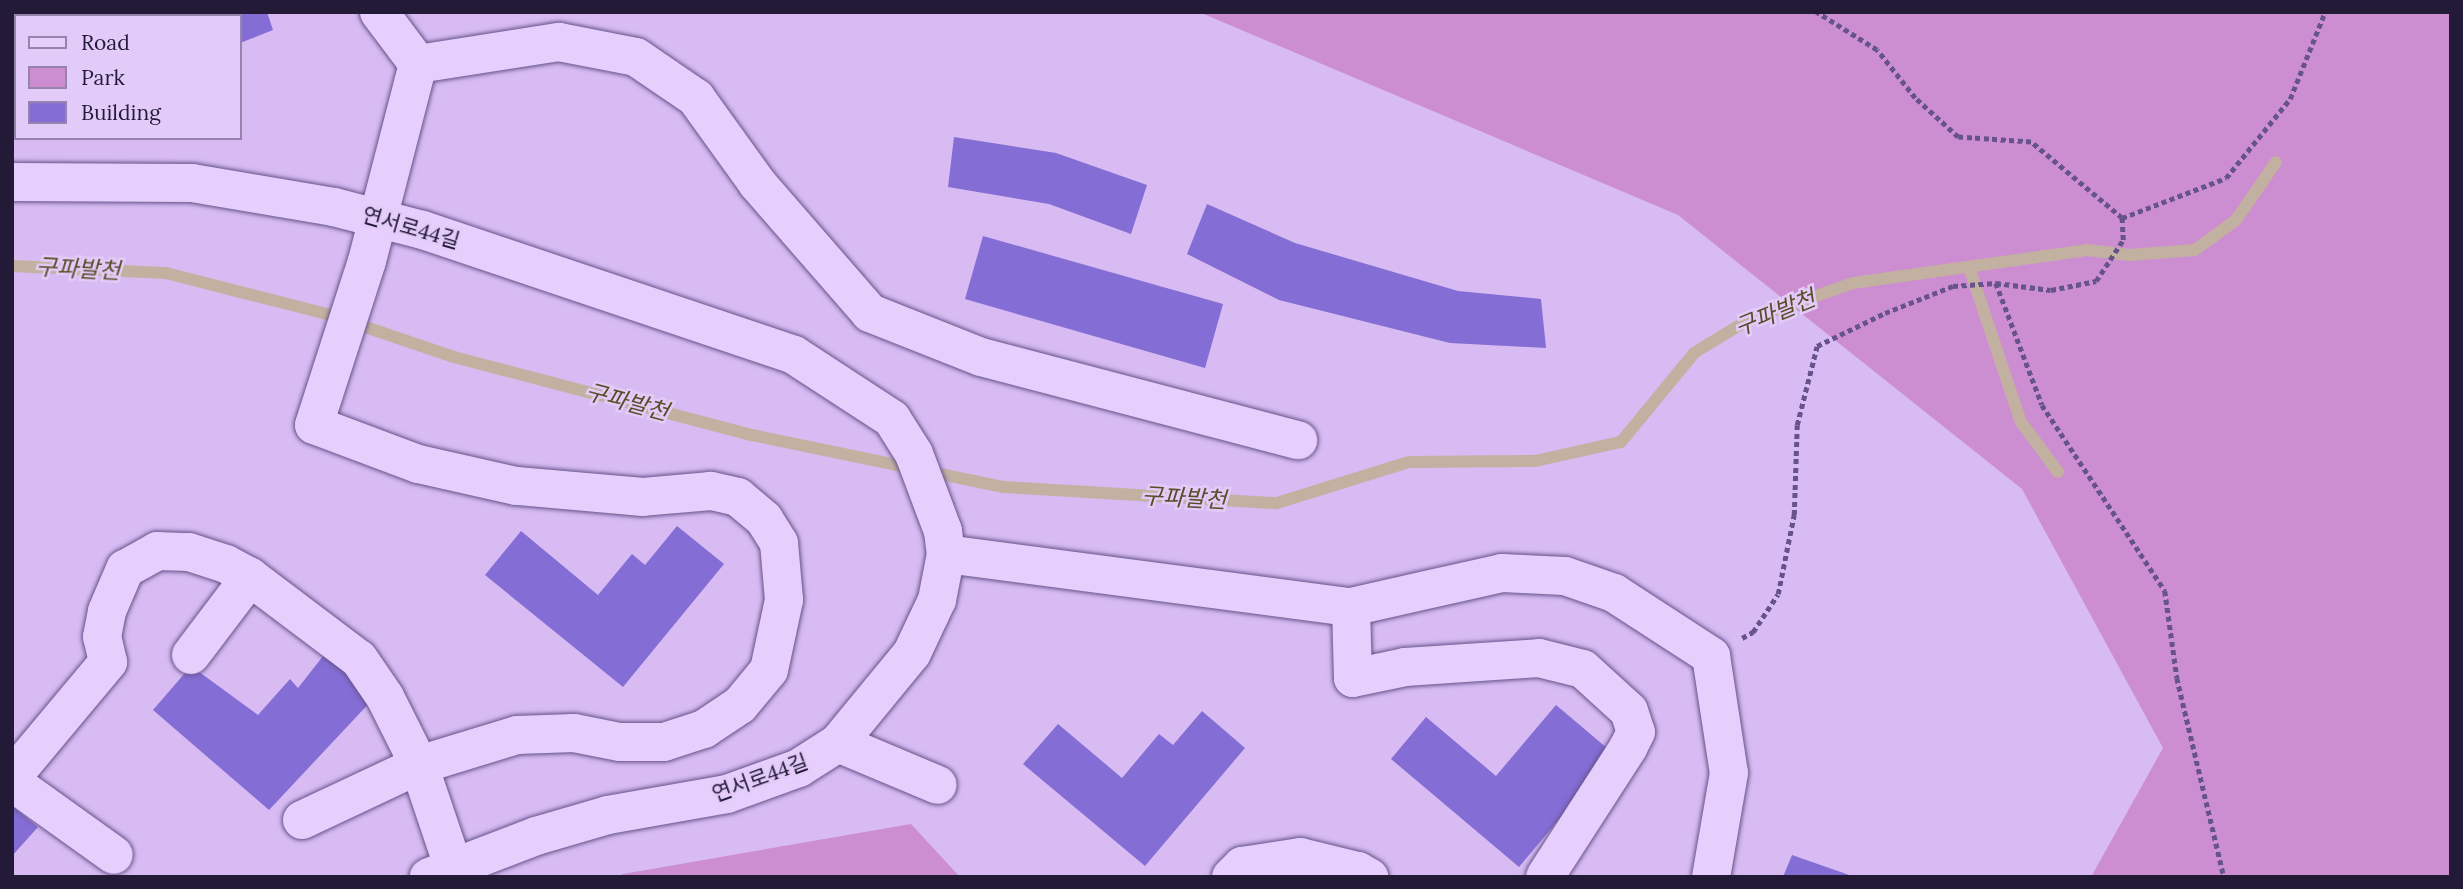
<!DOCTYPE html>
<meta charset="utf-8">
<style>
body{margin:0}
#map{position:relative;width:2463px;height:889px;overflow:hidden;background:#d7bbf2;font-family:Lora,"Noto Sans KR",serif}
div>[style]{position:absolute}
.green>*{inset:0;background:#cc8ed1}
.stream>*{height:12px;margin:-6px;padding:0 6px;transform-origin:6px;border-radius:6px;background:#c2b1a0}
.building>*{inset:0;background:#846dd4}
.path>*{height:4.5px;margin-top:-2.25px;transform-origin:0;background:repeating-linear-gradient(90deg,#66538b 0 5px,transparent 0 8.5px)}
.roads{filter:drop-shadow(0 0 2px #66538b) drop-shadow(0 0 2px #66538b)}
.minor>*{height:38px;margin:-19px;padding:0 19px;transform-origin:19px;border-radius:19px;background:#e6cffc}
span{translate:-50% -50%;white-space:nowrap;text-align:center;line-height:1.15;-webkit-text-stroke:5px #e3cbf9;paint-order:stroke}
.street-label{font-size:21px;color:#231a38}
.water-label{font-size:23px;color:#594d27;font-style:italic}
.frame{position:absolute;inset:0;border:14px solid #231a38;pointer-events:none}
.legend{position:absolute;left:14px;top:14px;width:228px;height:126px;box-sizing:border-box;background:#e3cbf9;border:2px solid #9684ac;margin:0;padding:9px 12px;list-style:none;font-size:21px;color:#231a38}
.legend li{display:flex;align-items:center;gap:14px;height:35px}
.legend b{width:35px;border:2px solid #9684ac}
</style>
<div id="map">
<div class="green">
<div style="clip-path:polygon(1199px 12px,2451px 12px,2451px 877px,2091px 877px,2163px 748px,2022px 489px,1678px 215px)"></div>
<div style="clip-path:polygon(911px 824px,960px 877px,618px 877px,623px 874px)"></div>
</div>
<div class="stream">
<div style="left:12px;top:266px;width:154px;rotate:2.6deg"></div>
<div style="left:166px;top:273px;width:166px;rotate:14.3deg"></div>
<div style="left:327px;top:314px;width:134px;rotate:18.7deg"></div>
<div style="left:454px;top:357px;width:308px;rotate:14.7deg"></div>
<div style="left:752px;top:435px;width:257px;rotate:11.7deg"></div>
<div style="left:1004px;top:487px;width:273px;rotate:3.4deg"></div>
<div style="left:1277px;top:503px;width:138px;rotate:-17.3deg"></div>
<div style="left:1409px;top:462px;width:126px;rotate:-0.5deg"></div>
<div style="left:1535px;top:461px;width:88px;rotate:-12.5deg"></div>
<div style="left:1621px;top:442px;width:115px;rotate:-50.6deg"></div>
<div style="left:1694px;top:353px;width:63px;rotate:-31.4deg"></div>
<div style="left:1748px;top:320px;width:111px;rotate:-19.4deg"></div>
<div style="left:1853px;top:283px;width:236px;rotate:-8deg"></div>
<div style="left:2087px;top:250px;width:43px;rotate:6.6deg"></div>
<div style="left:2130px;top:255px;width:65px;rotate:-4.4deg"></div>
<div style="left:2195px;top:250px;width:51px;rotate:-36.2deg"></div>
<div style="left:2236px;top:220px;width:70px;rotate:-55.4deg"></div>
<div style="left:1969px;top:267px;width:163px;rotate:71.5deg"></div>
<div style="left:2021px;top:422px;width:62px;rotate:53.5deg"></div>
</div>
<div class="building">
<div style="clip-path:polygon(137px 12px,267px 12px,273px 30px,240px 43px,240px 16px,138px 16px)"></div>
<div style="clip-path:polygon(954px 137px,1056px 153px,1147px 185px,1131px 234px,1049px 204px,948px 187px)"></div>
<div style="clip-path:polygon(1207px 204px,1295px 243px,1458px 291px,1541px 299px,1546px 348px,1450px 343px,1279px 300px,1187px 254px)"></div>
<div style="clip-path:polygon(983px 236px,1223px 304px,1205px 368px,965px 299px)"></div>
<div style="clip-path:polygon(677px 526px,724px 564px,623px 687px,485px 575px,521px 531px,598px 595px,632px 554px,645px 565px)"></div>
<div style="clip-path:polygon(327px 651px,374px 698px,269px 810px,153px 710px,191px 666px,258px 715px,290px 679px,298px 688px)"></div>
<div style="clip-path:polygon(1556px 705px,1614px 754px,1519px 867px,1391px 759px,1426px 717px,1496px 776px)"></div>
<div style="clip-path:polygon(1202px 711px,1245px 748px,1145px 866px,1023px 764px,1058px 724px,1122px 778px,1159px 734px,1173px 745px)"></div>
<div style="clip-path:polygon(12px 806px,38px 827px,12px 856px)"></div>
<div style="clip-path:polygon(1792px 855px,1852px 876px,1852px 877px,1783px 877px)"></div>
</div>
<div class="path">
<div style="left:2122px;top:218px;width:111px;rotate:-21deg"></div>
<div style="left:2226px;top:178px;width:102px;rotate:-51deg"></div>
<div style="left:2290px;top:99px;width:94px;rotate:-68.1deg"></div>
<div style="left:1996px;top:283px;width:130px;rotate:69.3deg"></div>
<div style="left:2042px;top:405px;width:223px;rotate:56.5deg"></div>
<div style="left:2165px;top:591px;width:88px;rotate:82.1deg"></div>
<div style="left:2177px;top:678px;width:204px;rotate:76.7deg"></div>
<div style="left:1742px;top:638px;width:13px;rotate:-29deg"></div>
<div style="left:1753px;top:632px;width:45px;rotate:-56.7deg"></div>
<div style="left:1778px;top:594px;width:81px;rotate:-78.6deg"></div>
<div style="left:1794px;top:515px;width:90px;rotate:-88.1deg"></div>
<div style="left:1797px;top:425px;width:81px;rotate:-75.8deg"></div>
<div style="left:1817px;top:346px;width:76px;rotate:-25.9deg"></div>
<div style="left:1885px;top:313px;width:73px;rotate:-21.7deg"></div>
<div style="left:1953px;top:286px;width:43px;rotate:-4deg"></div>
<div style="left:1996px;top:283px;width:55px;rotate:7.3deg"></div>
<div style="left:2051px;top:290px;width:46px;rotate:-11.3deg"></div>
<div style="left:2096px;top:281px;width:49px;rotate:-56.6deg"></div>
<div style="left:2123px;top:240px;width:22px;rotate:-93deg"></div>
<div style="left:2122px;top:218px;width:119px;rotate:-140.1deg"></div>
<div style="left:2031px;top:142px;width:73px;rotate:-176.1deg"></div>
<div style="left:1958px;top:137px;width:58px;rotate:-137.8deg"></div>
<div style="left:1915px;top:98px;width:61px;rotate:-128.4deg"></div>
<div style="left:1877px;top:50px;width:72px;rotate:-148.1deg"></div>
</div>
<div class="roads">
<div class="minor">
<div style="left:418px;top:64px;width:143px;rotate:-8.9deg"></div>
<div style="left:559px;top:42px;width:78px;rotate:11deg"></div>
<div style="left:636px;top:57px;width:73px;rotate:34.3deg"></div>
<div style="left:696px;top:98px;width:105px;rotate:54.3deg"></div>
<div style="left:757px;top:183px;width:172px;rotate:49deg"></div>
<div style="left:870px;top:313px;width:119px;rotate:21.6deg"></div>
<div style="left:981px;top:357px;width:328px;rotate:14.7deg"></div>
<div style="left:12px;top:182px;width:180px;rotate:0.3deg"></div>
<div style="left:192px;top:183px;width:144px;rotate:9.6deg"></div>
<div style="left:334px;top:207px;width:92px;rotate:14.5deg"></div>
<div style="left:423px;top:230px;width:391px;rotate:18.6deg"></div>
<div style="left:794px;top:355px;width:117px;rotate:33.1deg"></div>
<div style="left:892px;top:419px;width:41px;rotate:57.8deg"></div>
<div style="left:914px;top:454px;width:82px;rotate:69.4deg"></div>
<div style="left:943px;top:531px;width:23px;rotate:83deg"></div>
<div style="left:946px;top:554px;width:47px;rotate:101.1deg"></div>
<div style="left:937px;top:600px;width:59px;rotate:115.3deg"></div>
<div style="left:912px;top:653px;width:117px;rotate:129.4deg"></div>
<div style="left:838px;top:743px;width:46px;rotate:147.3deg"></div>
<div style="left:799px;top:768px;width:77px;rotate:160.1deg"></div>
<div style="left:727px;top:794px;width:121px;rotate:170deg"></div>
<div style="left:608px;top:815px;width:75px;rotate:163.7deg"></div>
<div style="left:536px;top:836px;width:115px;rotate:159deg"></div>
<div style="left:946px;top:554px;width:408px;rotate:7.5deg"></div>
<div style="left:1351px;top:607px;width:155px;rotate:-12.7deg"></div>
<div style="left:1502px;top:573px;width:63px;rotate:2.7deg"></div>
<div style="left:1565px;top:576px;width:52px;rotate:19.1deg"></div>
<div style="left:1614px;top:593px;width:116px;rotate:33deg"></div>
<div style="left:1711px;top:656px;width:118px;rotate:81.3deg"></div>
<div style="left:1729px;top:773px;width:106px;rotate:99.8deg"></div>
<div style="left:1351px;top:607px;width:71px;rotate:88.4deg"></div>
<div style="left:1353px;top:678px;width:53px;rotate:-11.9deg"></div>
<div style="left:1405px;top:667px;width:134px;rotate:-3.8deg"></div>
<div style="left:1539px;top:658px;width:45px;rotate:14deg"></div>
<div style="left:1583px;top:669px;width:62px;rotate:42.4deg"></div>
<div style="left:1629px;top:711px;width:22px;rotate:72deg"></div>
<div style="left:1636px;top:732px;width:18px;rotate:117deg"></div>
<div style="left:1628px;top:748px;width:153px;rotate:122.8deg"></div>
<div style="left:191px;top:655px;width:98px;rotate:-52.9deg"></div>
<div style="left:838px;top:743px;width:108px;rotate:22.8deg"></div>
<div style="left:12px;top:777px;width:150px;rotate:-50.1deg"></div>
<div style="left:108px;top:662px;width:26px;rotate:-103deg"></div>
<div style="left:102px;top:637px;width:26px;rotate:-79deg"></div>
<div style="left:107px;top:611px;width:46px;rotate:-66.8deg"></div>
<div style="left:125px;top:569px;width:37px;rotate:-29deg"></div>
<div style="left:157px;top:551px;width:32px;rotate:2deg"></div>
<div style="left:189px;top:552px;width:39px;rotate:18deg"></div>
<div style="left:226px;top:564px;width:27px;rotate:28deg"></div>
<div style="left:250px;top:577px;width:136px;rotate:37deg"></div>
<div style="left:359px;top:659px;width:46px;rotate:55.6deg"></div>
<div style="left:385px;top:697px;width:76px;rotate:63.4deg"></div>
<div style="left:419px;top:765px;width:107px;rotate:71.4deg"></div>
<div style="left:12px;top:782px;width:125px;rotate:35.6deg"></div>
<div style="left:302px;top:820px;width:129px;rotate:-25.2deg"></div>
<div style="left:419px;top:765px;width:102px;rotate:-17deg"></div>
<div style="left:517px;top:735px;width:57px;rotate:-2deg"></div>
<div style="left:574px;top:733px;width:47px;rotate:11.1deg"></div>
<div style="left:620px;top:742px;width:44px"></div>
<div style="left:664px;top:742px;width:42px;rotate:-18deg"></div>
<div style="left:704px;top:729px;width:43px;rotate:-33.7deg"></div>
<div style="left:740px;top:705px;width:45px;rotate:-50.4deg"></div>
<div style="left:769px;top:670px;width:72px;rotate:-77.9deg"></div>
<div style="left:784px;top:600px;width:57px;rotate:-95deg"></div>
<div style="left:779px;top:543px;width:28px;rotate:-122deg"></div>
<div style="left:764px;top:519px;width:34px;rotate:-140deg"></div>
<div style="left:738px;top:497px;width:28px;rotate:-167deg"></div>
<div style="left:711px;top:491px;width:68px;rotate:175deg"></div>
<div style="left:643px;top:497px;width:127px;rotate:-175deg"></div>
<div style="left:516px;top:486px;width:100px;rotate:-167.3deg"></div>
<div style="left:418px;top:464px;width:111px;rotate:-159.4deg"></div>
<div style="left:314px;top:425px;width:172px;rotate:-72.1deg"></div>
<div style="left:367px;top:261px;width:203px;rotate:-75.5deg"></div>
<div style="left:418px;top:64px;width:65px;rotate:-126.9deg"></div>
<div style="left:1231px;top:877px;width:16px;rotate:-45deg"></div>
<div style="left:1242px;top:866px;width:59px;rotate:-8.8deg"></div>
<div style="left:1300px;top:857px;width:60px;rotate:13.6deg"></div>
<div style="left:1358px;top:871px;width:13px;rotate:29deg"></div>
</div>
</div>
<div class="street-label">
<span style="left:411px;top:228px;rotate:16deg">연서로44길</span>
<span style="left:760px;top:778px;rotate:-20deg">연서로44길</span>
</div>
<div class="water-label">
<span style="left:78px;top:269px;rotate:3deg">구파발천</span>
<span style="left:1775px;top:313px;rotate:-22deg">구파발천</span>
<span style="left:627px;top:402px;rotate:15deg">구파발천</span>
<span style="left:1184px;top:498px;rotate:3deg">구파발천</span>
</div>
<div class="frame"></div>
<ul class="legend">
<li><b style="height:9px;background:#e6cffc"></b>Road</li>
<li><b style="height:19px;background:#cc8ed1"></b>Park</li>
<li><b style="height:19px;background:#846dd4"></b>Building</li>
</ul>
</div>
